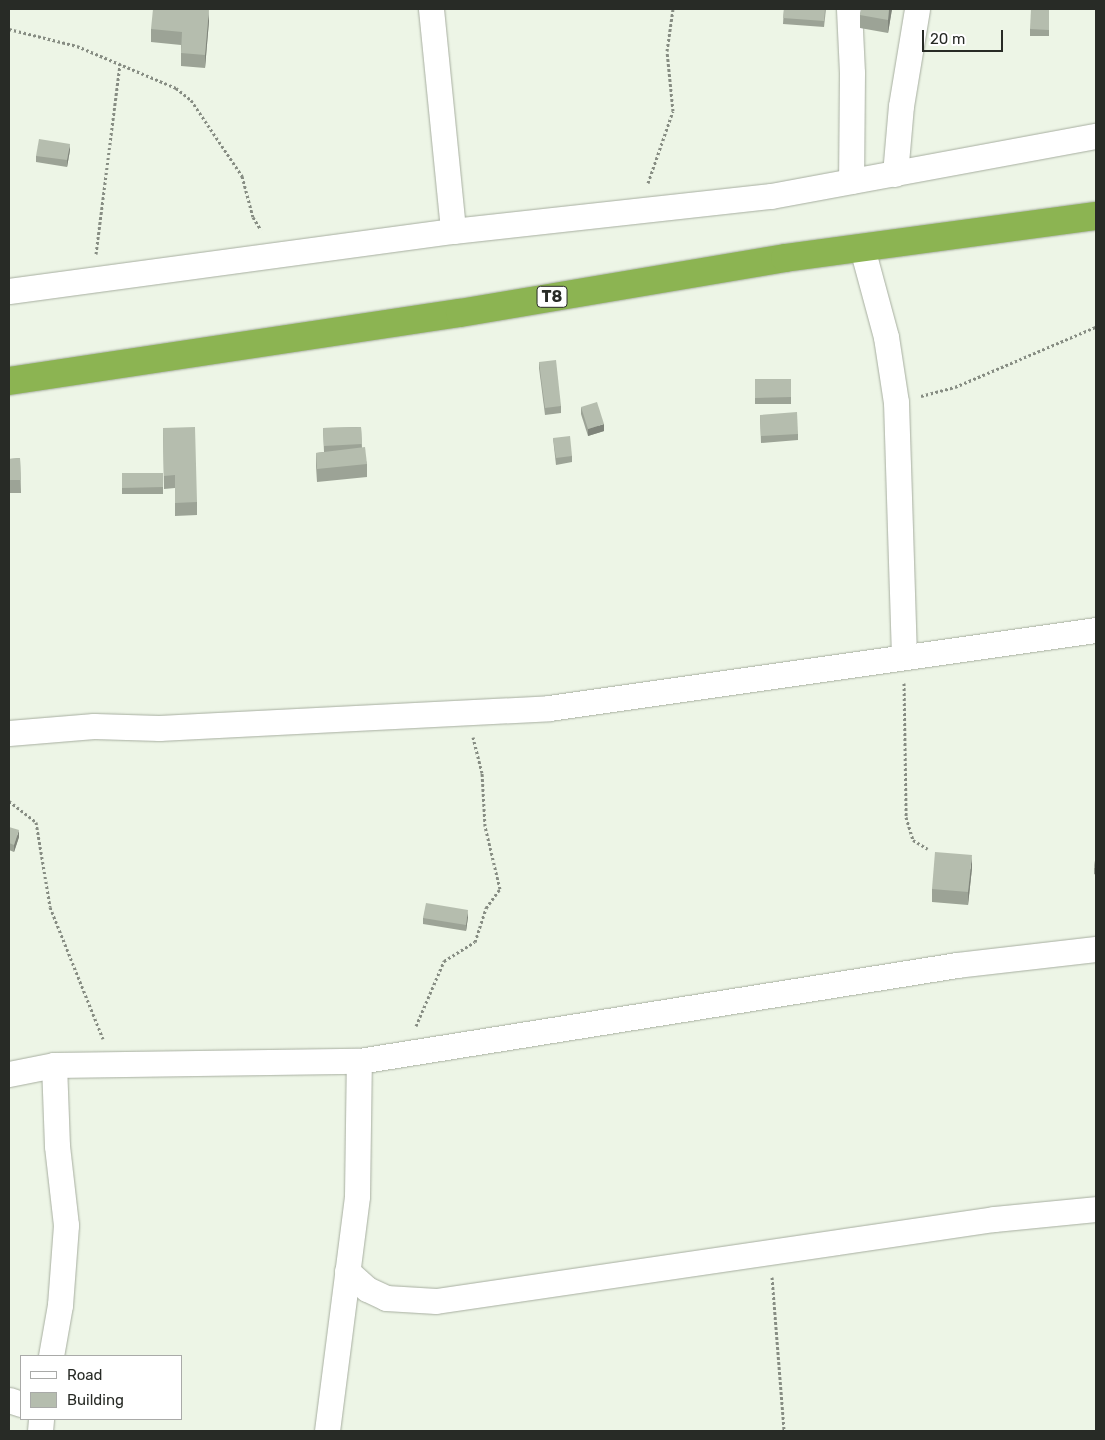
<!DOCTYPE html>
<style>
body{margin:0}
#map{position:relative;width:1105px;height:1440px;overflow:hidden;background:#edf5e6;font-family:Rubik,sans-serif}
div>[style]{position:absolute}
.path>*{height:3px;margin-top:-1.5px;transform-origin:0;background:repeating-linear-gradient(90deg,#878d83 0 2.5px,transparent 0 5px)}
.roads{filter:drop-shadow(0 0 1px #a7aea0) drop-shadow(0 0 1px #a7aea0)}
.minor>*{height:25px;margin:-12.5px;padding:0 12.5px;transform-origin:12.5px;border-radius:12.5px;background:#fff}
.trunk>*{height:28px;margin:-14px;padding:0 14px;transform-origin:14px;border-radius:14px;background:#8cb452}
.wall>*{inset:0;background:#9ca396}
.shaded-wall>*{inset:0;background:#7f847a}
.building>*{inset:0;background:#b5bdae}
span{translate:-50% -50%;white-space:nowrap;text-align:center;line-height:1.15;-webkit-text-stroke:4px #fff;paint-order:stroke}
.shield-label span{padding:1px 4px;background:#fff;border:1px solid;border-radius:4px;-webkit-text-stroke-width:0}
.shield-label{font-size:16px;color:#282b26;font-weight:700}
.frame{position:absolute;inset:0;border:10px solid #282b26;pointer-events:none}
.legend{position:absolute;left:20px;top:1355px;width:162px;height:65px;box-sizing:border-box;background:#fff;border:1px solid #a9aaa8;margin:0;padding:6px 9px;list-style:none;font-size:15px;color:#282b26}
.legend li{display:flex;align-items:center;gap:10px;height:25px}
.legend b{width:25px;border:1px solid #a9aaa8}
.scale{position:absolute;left:922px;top:30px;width:81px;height:22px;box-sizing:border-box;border:2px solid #282b26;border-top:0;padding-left:6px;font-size:15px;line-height:18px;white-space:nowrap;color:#282b26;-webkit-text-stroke:4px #fff;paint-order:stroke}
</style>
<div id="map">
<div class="path">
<div style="left:9px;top:29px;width:70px;rotate:14deg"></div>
<div style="left:77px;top:46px;width:108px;rotate:23deg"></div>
<div style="left:176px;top:88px;width:19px;rotate:39deg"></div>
<div style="left:191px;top:100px;width:92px;rotate:56.1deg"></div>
<div style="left:242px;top:176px;width:42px;rotate:75deg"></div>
<div style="left:253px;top:217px;width:15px;rotate:58deg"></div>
<div style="left:648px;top:183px;width:76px;rotate:-70.9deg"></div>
<div style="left:673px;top:111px;width:60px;rotate:-95.7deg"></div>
<div style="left:667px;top:51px;width:42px;rotate:-81.9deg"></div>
<div style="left:96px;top:254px;width:192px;rotate:-82.8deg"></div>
<div style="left:921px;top:396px;width:35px;rotate:-15deg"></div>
<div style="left:955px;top:387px;width:153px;rotate:-23.1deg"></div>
<div style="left:904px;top:683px;width:134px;rotate:89.1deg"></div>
<div style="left:906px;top:817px;width:24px;rotate:73deg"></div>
<div style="left:913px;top:840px;width:17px;rotate:31deg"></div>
<div style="left:9px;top:801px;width:34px;rotate:38deg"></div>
<div style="left:36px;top:822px;width:86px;rotate:80.6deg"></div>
<div style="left:50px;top:907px;width:142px;rotate:68.1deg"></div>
<div style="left:416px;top:1026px;width:71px;rotate:-66.7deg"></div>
<div style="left:444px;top:961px;width:36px;rotate:-32deg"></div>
<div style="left:475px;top:942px;width:36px;rotate:-72deg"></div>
<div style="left:486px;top:908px;width:24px;rotate:-54deg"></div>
<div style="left:500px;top:889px;width:65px;rotate:-103.4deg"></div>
<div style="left:485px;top:826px;width:53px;rotate:-93.2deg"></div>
<div style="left:482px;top:773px;width:37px;rotate:-104deg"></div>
<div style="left:772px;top:1277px;width:154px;rotate:85.5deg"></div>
</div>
<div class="roads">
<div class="minor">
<div style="left:431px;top:9px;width:223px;rotate:84.3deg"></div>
<div style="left:849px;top:9px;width:64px;rotate:87.3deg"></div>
<div style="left:852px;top:73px;width:108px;rotate:90.5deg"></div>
<div style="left:895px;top:174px;width:68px;rotate:-85deg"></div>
<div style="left:901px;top:106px;width:98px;rotate:-80.6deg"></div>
<div style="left:862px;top:248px;width:92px;rotate:74.9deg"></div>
<div style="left:886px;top:337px;width:66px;rotate:81.3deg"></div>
<div style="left:896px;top:402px;width:254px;rotate:88.2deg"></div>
<div style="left:9px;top:291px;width:448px;rotate:-7.7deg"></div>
<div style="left:453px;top:231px;width:320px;rotate:-6.3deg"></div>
<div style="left:771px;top:196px;width:330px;rotate:-10.5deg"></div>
<div style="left:9px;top:733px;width:85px;rotate:-4.7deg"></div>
<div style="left:94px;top:726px;width:65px;rotate:1.8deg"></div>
<div style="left:159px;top:728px;width:391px;rotate:-2.9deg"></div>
<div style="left:549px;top:708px;width:553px;rotate:-8.12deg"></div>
<div style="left:9px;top:1074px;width:46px;rotate:-11.3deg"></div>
<div style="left:54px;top:1065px;width:305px;rotate:-0.8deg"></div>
<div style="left:359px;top:1061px;width:606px;rotate:-9.12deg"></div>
<div style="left:957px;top:965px;width:140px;rotate:-6.6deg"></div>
<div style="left:347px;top:1271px;width:27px;rotate:42deg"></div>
<div style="left:367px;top:1289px;width:21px;rotate:25deg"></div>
<div style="left:386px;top:1298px;width:50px;rotate:3.4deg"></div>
<div style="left:436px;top:1301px;width:564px;rotate:-8.36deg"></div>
<div style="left:994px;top:1219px;width:102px;rotate:-5.6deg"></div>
<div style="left:51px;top:1356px;width:52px;rotate:-80deg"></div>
<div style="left:60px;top:1305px;width:80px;rotate:-85.7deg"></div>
<div style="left:66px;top:1225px;width:80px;rotate:-96.5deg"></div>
<div style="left:57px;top:1146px;width:81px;rotate:-92.1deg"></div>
<div style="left:9px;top:1400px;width:13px;rotate:18deg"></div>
<div style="left:40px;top:1431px;width:12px;rotate:-85deg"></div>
<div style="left:327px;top:1431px;width:237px;rotate:-82.7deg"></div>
<div style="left:357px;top:1196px;width:135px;rotate:-89.2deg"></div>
</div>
<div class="trunk">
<div style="left:9px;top:381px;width:456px;rotate:-8.6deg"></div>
<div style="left:460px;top:313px;width:330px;rotate:-9.6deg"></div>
<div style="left:785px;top:258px;width:314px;rotate:-7.7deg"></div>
</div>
</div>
<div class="wall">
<div style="clip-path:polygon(784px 9px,826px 9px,824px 27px,783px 24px)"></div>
<div style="clip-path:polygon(861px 9px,892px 9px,888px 33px,860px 28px,860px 15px)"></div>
<div style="clip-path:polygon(1049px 9px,1049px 36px,1030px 36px,1030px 29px)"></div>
<div style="clip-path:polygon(209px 21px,205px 68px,181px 66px,181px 45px,151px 42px,151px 29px)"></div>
<div style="clip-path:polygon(70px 150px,67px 167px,36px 162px,36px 156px)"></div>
<div style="clip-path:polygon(539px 362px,561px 406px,561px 413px,545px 415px,539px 368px)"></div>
<div style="clip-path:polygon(755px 379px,791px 379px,791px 404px,755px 404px)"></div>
<div style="clip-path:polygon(581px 407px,604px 431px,588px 436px,581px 414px)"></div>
<div style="clip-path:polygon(760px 415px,798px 434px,798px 440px,761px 443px)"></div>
<div style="clip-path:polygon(361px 427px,362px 448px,367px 464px,367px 477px,317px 482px,316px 466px,316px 453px,324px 452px,323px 428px)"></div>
<div style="clip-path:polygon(163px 428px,197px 502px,197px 515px,175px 516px,175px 488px,164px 489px)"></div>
<div style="clip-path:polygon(553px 438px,572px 456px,572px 462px,556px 465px)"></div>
<div style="clip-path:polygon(20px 458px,21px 493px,9px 493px,9px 459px)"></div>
<div style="clip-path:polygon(122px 473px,163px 473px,163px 494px,122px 494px)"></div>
<div style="clip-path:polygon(9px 827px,19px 837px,14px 852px,9px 850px)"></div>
<div style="clip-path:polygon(1096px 853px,1096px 875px,1094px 874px,1094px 868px)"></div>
<div style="clip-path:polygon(972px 868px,968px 905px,932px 902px,932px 889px)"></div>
<div style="clip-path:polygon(468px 917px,466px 931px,423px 924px,423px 918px)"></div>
</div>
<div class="shaded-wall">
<div style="clip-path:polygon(209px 9px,209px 21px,205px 68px,205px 55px)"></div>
<div style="clip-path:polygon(889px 9px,892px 9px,888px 33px,888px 20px)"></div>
<div style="clip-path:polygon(70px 144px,70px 150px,67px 167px,67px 160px)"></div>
<div style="clip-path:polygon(604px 424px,604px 431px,588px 436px,588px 429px)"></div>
<div style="clip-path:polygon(19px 830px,19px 837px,14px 852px,14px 845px)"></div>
<div style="clip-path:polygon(972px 855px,972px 868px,968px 905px,968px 892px)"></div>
<div style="clip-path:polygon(468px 910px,468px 917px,466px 931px,466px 925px)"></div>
</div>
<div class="building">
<div style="clip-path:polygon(153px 9px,209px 9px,205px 55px,181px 53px,182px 32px,151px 29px)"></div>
<div style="clip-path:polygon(784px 9px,825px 9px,824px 21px,783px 18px)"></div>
<div style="clip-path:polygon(861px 9px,889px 9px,888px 20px,860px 15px)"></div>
<div style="clip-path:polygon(1031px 9px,1049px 9px,1049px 30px,1030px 29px)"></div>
<div style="clip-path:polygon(39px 139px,70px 144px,67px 160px,36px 156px)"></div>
<div style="clip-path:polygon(556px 360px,561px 406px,545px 408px,539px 362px)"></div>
<div style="clip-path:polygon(755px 379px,791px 379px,791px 397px,755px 398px)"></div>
<div style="clip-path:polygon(597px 402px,604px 424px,588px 429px,581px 407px)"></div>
<div style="clip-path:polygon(797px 412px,798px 434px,761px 436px,760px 415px)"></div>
<div style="clip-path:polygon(195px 427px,197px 502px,175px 503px,175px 475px,164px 476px,163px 428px)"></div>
<div style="clip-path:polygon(361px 427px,362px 444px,324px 446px,323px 428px)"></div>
<div style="clip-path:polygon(570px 436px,572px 456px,556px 458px,553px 438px)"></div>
<div style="clip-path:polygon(365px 447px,367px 464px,317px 469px,316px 453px)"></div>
<div style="clip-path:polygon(20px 458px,21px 480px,9px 480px,9px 459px)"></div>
<div style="clip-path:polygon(122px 473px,163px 473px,163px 487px,122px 488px)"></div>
<div style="clip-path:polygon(9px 827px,19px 830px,14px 845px,9px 843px)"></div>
<div style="clip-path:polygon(935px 852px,972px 855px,968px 892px,932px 889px)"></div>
<div style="clip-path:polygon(1096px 853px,1096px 868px,1094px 868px)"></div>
<div style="clip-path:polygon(426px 903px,468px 910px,466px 925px,423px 918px)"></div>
</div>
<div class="shield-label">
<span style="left:552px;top:297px">T8</span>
</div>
<div class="frame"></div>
<ul class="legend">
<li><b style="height:6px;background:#fff"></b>Road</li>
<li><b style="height:14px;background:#b5bdae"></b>Building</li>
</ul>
<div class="scale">20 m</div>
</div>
